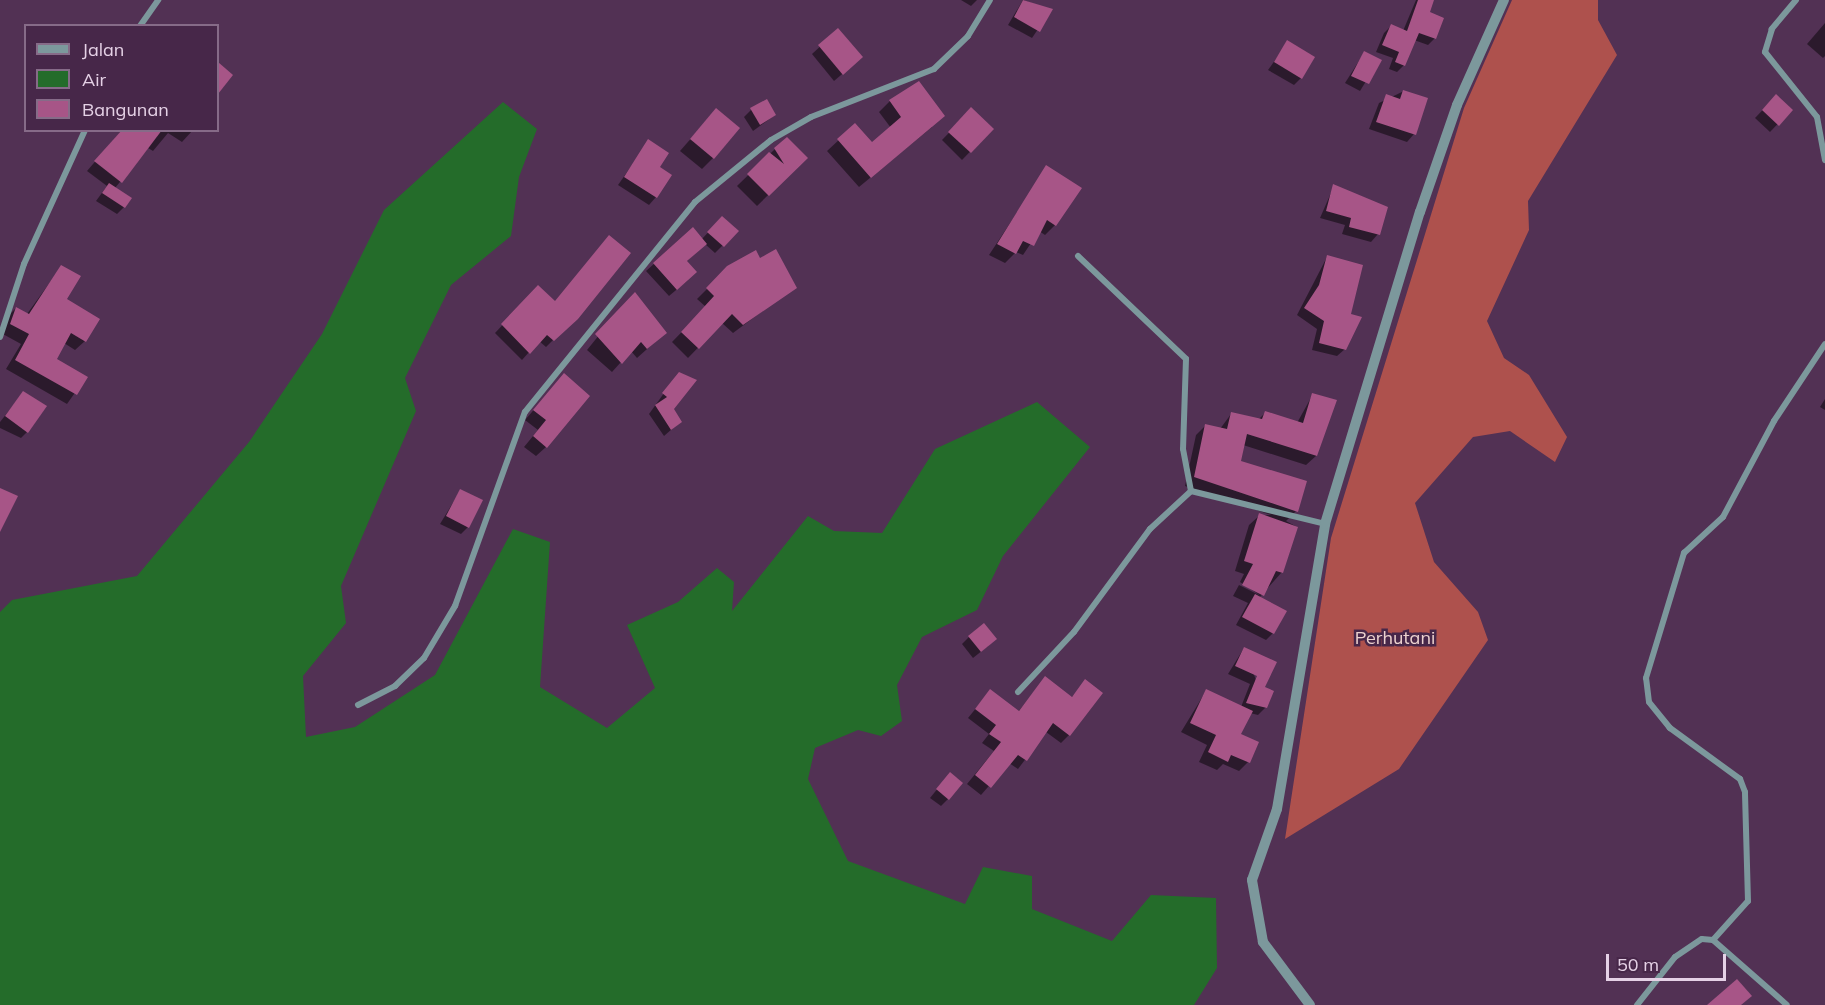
<!DOCTYPE html>
<style>
body{margin:0}
#map{position:relative;width:1825px;height:1005px;overflow:hidden;background:#523154;font-family:Mulish,sans-serif}
div>[style]{position:absolute}
.forest>*{inset:0;background:#ae514d}
.water>*{inset:0;background:#246c2a}
.shadow>*{inset:0;background:#0007}
.building>*{inset:0;background:#a75587}
.minor>*{height:6px;margin:-3px;padding:0 3px;transform-origin:3px;border-radius:3px;background:#7c989c}
.tertiary>*{height:10px;margin:-5px;padding:0 5px;transform-origin:5px;border-radius:5px;background:#7c989c}
span{translate:-50% -50%;white-space:nowrap;text-align:center;line-height:1.15;-webkit-text-stroke:5px #472749;paint-order:stroke}
.park-label{font-size:18px;color:#edd2cf}
.legend{position:absolute;left:24px;top:24px;width:195px;height:108px;box-sizing:border-box;background:#472749;border:2px solid #866b88;margin:0;padding:8px 10px;list-style:none;font-size:18px;color:#e5d1e6}
.legend li{display:flex;align-items:center;gap:12px;height:30px}
.legend b{width:30px;border:2px solid #866b88}
.scale{position:absolute;left:1606px;top:954px;width:120px;height:27px;box-sizing:border-box;border:3px solid #e5d1e6;border-top:0;padding-left:8px;font-size:18px;line-height:21px;white-space:nowrap;color:#e5d1e6;-webkit-text-stroke:4px #472749;paint-order:stroke}
</style>
<div id="map">
<div class="forest">
<div style="clip-path:polygon(1512px 0,1598px 0,1598px 20px,1617px 55px,1528px 201px,1529px 230px,1487px 321px,1504px 358px,1529px 375px,1567px 437px,1555px 462px,1510px 431px,1473px 437px,1415px 503px,1434px 562px,1478px 612px,1488px 640px,1399px 769px,1285px 839px,1331px 538px,1464px 108px)"></div>
</div>
<div class="water">
<div style="clip-path:polygon(503px 102px,537px 129px,519px 177px,511px 236px,451px 285px,405px 378px,416px 411px,341px 586px,346px 623px,303px 676px,306px 737px,355px 727px,435px 675px,513px 529px,550px 542px,540px 687px,607px 728px,655px 688px,627px 625px,678px 602px,717px 568px,734px 582px,732px 611px,808px 516px,834px 531px,882px 533px,935px 449px,1037px 402px,1090px 447px,1003px 556px,977px 610px,922px 637px,897px 685px,902px 721px,881px 736px,858px 730px,815px 748px,808px 779px,848px 861px,965px 904px,983px 867px,1032px 876px,1032px 909px,1112px 941px,1151px 895px,1216px 898px,1217px 968px,1194px 1005px,0 1005px,0 612px,12px 600px,137px 576px,249px 442px,322px 334px,384px 210px)"></div>
</div>
<div class="shadow">
<div style="clip-path:polygon(961px 0,977px 0,971px 6px)"></div>
<div style="clip-path:polygon(1023px 0,1051px 10px,1032px 38px,1008px 25px)"></div>
<div style="clip-path:polygon(1433px 0,1428px 13px,1435px 38px,1428px 45px,1414px 40px,1404px 65px,1397px 72px,1389px 69px,1393px 58px,1376px 52px,1384px 33px,1391px 26px,1403px 31px,1416px 0)"></div>
<div style="clip-path:polygon(1825px 23px,1825px 56px,1823px 58px,1807px 44px)"></div>
<div style="clip-path:polygon(838px 30px,854px 64px,834px 81px,812px 54px)"></div>
<div style="clip-path:polygon(1288px 42px,1301px 78px,1294px 85px,1268px 70px)"></div>
<div style="clip-path:polygon(1364px 53px,1379px 60px,1360px 91px,1345px 83px)"></div>
<div style="clip-path:polygon(1404px 91px,1414px 134px,1407px 142px,1369px 129px,1379px 103px)"></div>
<div style="clip-path:polygon(1776px 96px,1791px 110px,1770px 132px,1755px 118px)"></div>
<div style="clip-path:polygon(890px 101px,932px 127px,859px 187px,827px 151px,855px 125px,872px 144px,891px 128px,879px 112px)"></div>
<div style="clip-path:polygon(972px 109px,992px 129px,962px 160px,942px 140px)"></div>
<div style="clip-path:polygon(716px 110px,713px 158px,702px 169px,680px 151px)"></div>
<div style="clip-path:polygon(751px 110px,775px 115px,753px 131px,744px 117px)"></div>
<div style="clip-path:polygon(135px 130px,193px 130px,182px 142px,168px 133px,153px 151px,148px 148px,115px 188px,124px 207px,117px 214px,96px 201px,107px 186px,87px 171px,117px 136px)"></div>
<div style="clip-path:polygon(649px 141px,658px 167px,656px 197px,649px 205px,618px 185px)"></div>
<div style="clip-path:polygon(775px 149px,806px 158px,757px 206px,737px 186px)"></div>
<div style="clip-path:polygon(1047px 167px,1055px 225px,1045px 235px,1039px 231px,1023px 255px,1016px 252px,1005px 263px,989px 255px)"></div>
<div style="clip-path:polygon(1334px 186px,1378px 234px,1371px 242px,1342px 234px,1345px 225px,1320px 218px)"></div>
<div style="clip-path:polygon(715px 225px,737px 231px,715px 253px,705px 244px,686px 262px,688px 280px,669px 296px,646px 271px,693px 229px,701px 240px)"></div>
<div style="clip-path:polygon(1327px 257px,1349px 315px,1345px 349px,1337px 356px,1312px 350px,1317px 329px,1297px 315px)"></div>
<div style="clip-path:polygon(760px 260px,795px 287px,733px 333px,722px 323px,688px 358px,672px 342px,706px 307px,697px 299px,728px 268px)"></div>
<div style="clip-path:polygon(61px 267px,65px 300px,85px 341px,75px 350px,64px 343px,55px 359px,86px 377px,67px 404px,6px 369px,21px 344px,1px 333px,6px 318px,16px 308px,27px 314px)"></div>
<div style="clip-path:polygon(538px 287px,553px 340px,546px 347px,539px 341px,522px 360px,495px 333px)"></div>
<div style="clip-path:polygon(625px 303px,665px 333px,637px 358px,631px 351px,612px 372px,587px 350px)"></div>
<div style="clip-path:polygon(564px 375px,546px 447px,536px 456px,524px 447px,538px 430px,525px 420px)"></div>
<div style="clip-path:polygon(672px 382px,672px 409px,680px 422px,664px 436px,649px 414px)"></div>
<div style="clip-path:polygon(23px 393px,27px 432px,21px 438px,0 428px,0 422px)"></div>
<div style="clip-path:polygon(1313px 394px,1335px 401px,1316px 456px,1306px 465px,1243px 445px,1239px 462px,1296px 511px,1286px 521px,1297px 527px,1282px 572px,1259px 598px,1273px 633px,1266px 640px,1236px 625px,1248px 603px,1233px 596px,1239px 585px,1261px 596px,1240px 582px,1244px 574px,1235px 571px,1249px 525px,1260px 515px,1271px 515px,1185px 486px,1196px 435px,1206px 425px,1220px 429px,1231px 414px,1258px 420px,1265px 413px,1297px 423px)"></div>
<div style="clip-path:polygon(1825px 399px,1825px 410px,1820px 407px)"></div>
<div style="clip-path:polygon(460px 491px,468px 527px,461px 534px,440px 524px)"></div>
<div style="clip-path:polygon(969px 637px,988px 646px,973px 658px,962px 644px)"></div>
<div style="clip-path:polygon(1244px 648px,1266px 707px,1258px 715px,1250px 713px,1239px 735px,1248px 762px,1239px 771px,1223px 764px,1217px 770px,1199px 762px,1207px 745px,1181px 732px,1206px 691px,1241px 707px,1250px 684px,1228px 674px)"></div>
<div style="clip-path:polygon(1045px 678px,1071px 698px,1086px 681px,1069px 735px,1061px 743px,1046px 732px,1018px 769px,1009px 763px,981px 795px,967px 784px,994px 751px,982px 743px,989px 734px,968px 718px,990px 691px,1018px 712px)"></div>
<div style="clip-path:polygon(943px 782px,948px 799px,941px 806px,930px 798px)"></div>
</div>
<div class="building">
<div style="clip-path:polygon(1023px 0,1053px 9px,1040px 32px,1014px 17px)"></div>
<div style="clip-path:polygon(1418px 0,1434px 0,1430px 12px,1444px 18px,1436px 39px,1419px 33px,1405px 66px,1395px 62px,1399px 52px,1382px 45px,1391px 24px,1407px 31px)"></div>
<div style="clip-path:polygon(838px 28px,863px 57px,843px 75px,818px 45px)"></div>
<div style="clip-path:polygon(1287px 40px,1315px 57px,1302px 79px,1274px 62px)"></div>
<div style="clip-path:polygon(1364px 51px,1382px 60px,1369px 84px,1351px 76px)"></div>
<div style="clip-path:polygon(218px 62px,233px 75px,218px 94px)"></div>
<div style="clip-path:polygon(919px 81px,945px 116px,871px 178px,837px 139px,855px 123px,872px 142px,901px 117px,889px 100px)"></div>
<div style="clip-path:polygon(1403px 90px,1428px 98px,1416px 135px,1376px 122px,1386px 94px,1400px 99px)"></div>
<div style="clip-path:polygon(1776px 94px,1793px 110px,1779px 126px,1762px 110px)"></div>
<div style="clip-path:polygon(767px 99px,776px 115px,760px 125px,750px 108px)"></div>
<div style="clip-path:polygon(971px 107px,994px 129px,971px 153px,948px 132px)"></div>
<div style="clip-path:polygon(716px 108px,740px 128px,714px 159px,690px 139px)"></div>
<div style="clip-path:polygon(122px 130px,162px 130px,122px 183px,94px 161px)"></div>
<div style="clip-path:polygon(787px 137px,808px 158px,769px 196px,747px 174px,769px 152px,784px 164px,774px 148px)"></div>
<div style="clip-path:polygon(648px 139px,669px 153px,660px 167px,672px 175px,657px 198px,624px 177px)"></div>
<div style="clip-path:polygon(1046px 165px,1082px 188px,1056px 226px,1047px 220px,1034px 246px,1023px 241px,1016px 254px,997px 244px)"></div>
<div style="clip-path:polygon(109px 183px,132px 198px,125px 208px,102px 193px)"></div>
<div style="clip-path:polygon(1333px 184px,1388px 207px,1380px 235px,1349px 227px,1351px 218px,1326px 211px)"></div>
<div style="clip-path:polygon(722px 216px,739px 231px,724px 247px,707px 232px)"></div>
<div style="clip-path:polygon(693px 227px,707px 244px,687px 261px,697px 272px,677px 290px,653px 263px)"></div>
<div style="clip-path:polygon(609px 235px,631px 253px,578px 319px,554px 341px,547px 335px,530px 354px,501px 324px,538px 285px,555px 301px)"></div>
<div style="clip-path:polygon(776px 249px,797px 288px,743px 325px,732px 314px,699px 349px,681px 332px,714px 296px,706px 288px,727px 266px,756px 250px,760px 258px)"></div>
<div style="clip-path:polygon(1327px 255px,1363px 265px,1351px 314px,1362px 317px,1346px 350px,1319px 343px,1324px 321px,1304px 308px,1319px 285px)"></div>
<div style="clip-path:polygon(61px 265px,81px 276px,67px 299px,100px 319px,86px 342px,71px 333px,57px 359px,88px 377px,77px 395px,15px 360px,29px 334px,10px 324px,16px 307px,29px 314px)"></div>
<div style="clip-path:polygon(635px 292px,667px 333px,647px 349px,641px 342px,622px 364px,595px 334px)"></div>
<div style="clip-path:polygon(679px 372px,697px 380px,674px 409px,682px 422px,671px 430px,655px 405px,667px 397px,662px 393px)"></div>
<div style="clip-path:polygon(564px 373px,590px 396px,547px 448px,533px 436px,546px 420px,533px 410px)"></div>
<div style="clip-path:polygon(23px 391px,47px 406px,28px 433px,5px 416px)"></div>
<div style="clip-path:polygon(1312px 393px,1337px 400px,1317px 456px,1247px 434px,1241px 461px,1307px 481px,1298px 512px,1194px 477px,1205px 424px,1227px 429px,1231px 412px,1262px 419px,1265px 411px,1303px 423px)"></div>
<div style="clip-path:polygon(0 488px,18px 496px,0 532px)"></div>
<div style="clip-path:polygon(460px 489px,483px 500px,469px 528px,446px 516px)"></div>
<div style="clip-path:polygon(1259px 513px,1298px 527px,1283px 573px,1276px 571px,1264px 596px,1242px 585px,1253px 564px,1244px 561px)"></div>
<div style="clip-path:polygon(1255px 594px,1287px 611px,1274px 634px,1242px 617px)"></div>
<div style="clip-path:polygon(984px 623px,997px 639px,981px 652px,968px 636px)"></div>
<div style="clip-path:polygon(1244px 647px,1277px 662px,1265px 687px,1274px 691px,1267px 708px,1246px 703px,1257px 676px,1235px 666px)"></div>
<div style="clip-path:polygon(1045px 676px,1072px 697px,1085px 679px,1103px 693px,1070px 736px,1053px 723px,1027px 761px,1018px 755px,991px 788px,975px 775px,1001px 742px,989px 734px,996px 725px,975px 709px,990px 689px,1019px 711px)"></div>
<div style="clip-path:polygon(1206px 689px,1253px 711px,1241px 734px,1259px 742px,1250px 763px,1231px 755px,1228px 762px,1208px 752px,1216px 735px,1190px 723px)"></div>
<div style="clip-path:polygon(950px 772px,963px 783px,949px 800px,936px 789px)"></div>
<div style="clip-path:polygon(1737px 979px,1752px 996px,1741px 1005px,1707px 1005px)"></div>
</div>
<div class="minor">
<div style="left:1796px;top:0;width:38px;rotate:130deg"></div>
<div style="left:1772px;top:29px;width:24px;rotate:107deg"></div>
<div style="left:1765px;top:52px;width:83px;rotate:51.3deg"></div>
<div style="left:1817px;top:117px;width:44px;rotate:79.5deg"></div>
<div style="left:140px;top:26px;width:32px;rotate:-55deg"></div>
<div style="left:1078px;top:256px;width:149px;rotate:43.6deg"></div>
<div style="left:1186px;top:359px;width:90px;rotate:91.9deg"></div>
<div style="left:1183px;top:449px;width:43px;rotate:79.2deg"></div>
<div style="left:0;top:337px;width:77px;rotate:-71.8deg"></div>
<div style="left:24px;top:264px;width:147px;rotate:-65.5deg"></div>
<div style="left:1018px;top:692px;width:82px;rotate:-47deg"></div>
<div style="left:1074px;top:632px;width:128px;rotate:-53.6deg"></div>
<div style="left:1150px;top:529px;width:56px;rotate:-42.8deg"></div>
<div style="left:1191px;top:491px;width:138px;rotate:13.8deg"></div>
<div style="left:358px;top:705px;width:42px;rotate:-27.2deg"></div>
<div style="left:395px;top:686px;width:40px;rotate:-44deg"></div>
<div style="left:424px;top:658px;width:61px;rotate:-59.2deg"></div>
<div style="left:455px;top:606px;width:206px;rotate:-70.2deg"></div>
<div style="left:525px;top:412px;width:270px;rotate:-51deg"></div>
<div style="left:695px;top:202px;width:98px;rotate:-39.2deg"></div>
<div style="left:771px;top:140px;width:46px;rotate:-29.9deg"></div>
<div style="left:811px;top:117px;width:132px;rotate:-21.3deg"></div>
<div style="left:934px;top:69px;width:47px;rotate:-44.1deg"></div>
<div style="left:968px;top:36px;width:42px;rotate:-58.6deg"></div>
<div style="left:1713px;top:940px;width:52px;rotate:-48.1deg"></div>
<div style="left:1748px;top:901px;width:109px;rotate:-91.6deg"></div>
<div style="left:1745px;top:792px;width:14px;rotate:-111deg"></div>
<div style="left:1740px;top:779px;width:87px;rotate:-143.9deg"></div>
<div style="left:1670px;top:728px;width:33px;rotate:-129deg"></div>
<div style="left:1649px;top:702px;width:24px;rotate:-97deg"></div>
<div style="left:1646px;top:678px;width:131px;rotate:-73.1deg"></div>
<div style="left:1684px;top:553px;width:53px;rotate:-42.7deg"></div>
<div style="left:1723px;top:517px;width:109px;rotate:-62deg"></div>
<div style="left:1774px;top:421px;width:92px;rotate:-56.5deg"></div>
<div style="left:1637px;top:1005px;width:61px;rotate:-51.6deg"></div>
<div style="left:1675px;top:957px;width:32px;rotate:-34deg"></div>
<div style="left:1702px;top:939px;width:11px;rotate:5deg"></div>
<div style="left:1713px;top:940px;width:98px;rotate:41.3deg"></div>
</div>
<div class="tertiary">
<div style="left:1310px;top:1005px;width:79px;rotate:-126.7deg"></div>
<div style="left:1263px;top:942px;width:63px;rotate:-100.1deg"></div>
<div style="left:1252px;top:880px;width:75px;rotate:-70.6deg"></div>
<div style="left:1277px;top:809px;width:289px;rotate:-80.4deg"></div>
<div style="left:1325px;top:524px;width:326px;rotate:-73.1deg"></div>
<div style="left:1420px;top:212px;width:113px;rotate:-70.9deg"></div>
<div style="left:1457px;top:105px;width:115px;rotate:-65.9deg"></div>
</div>
<div class="park-label">
<span style="left:1395px;top:638px">Perhutani</span>
</div>
<ul class="legend">
<li><b style="height:8px;background:#7c989c"></b>Jalan</li>
<li><b style="height:16px;background:#246c2a"></b>Air</li>
<li><b style="height:16px;background:#a75587"></b>Bangunan</li>
</ul>
<div class="scale">50 m</div>
</div>
